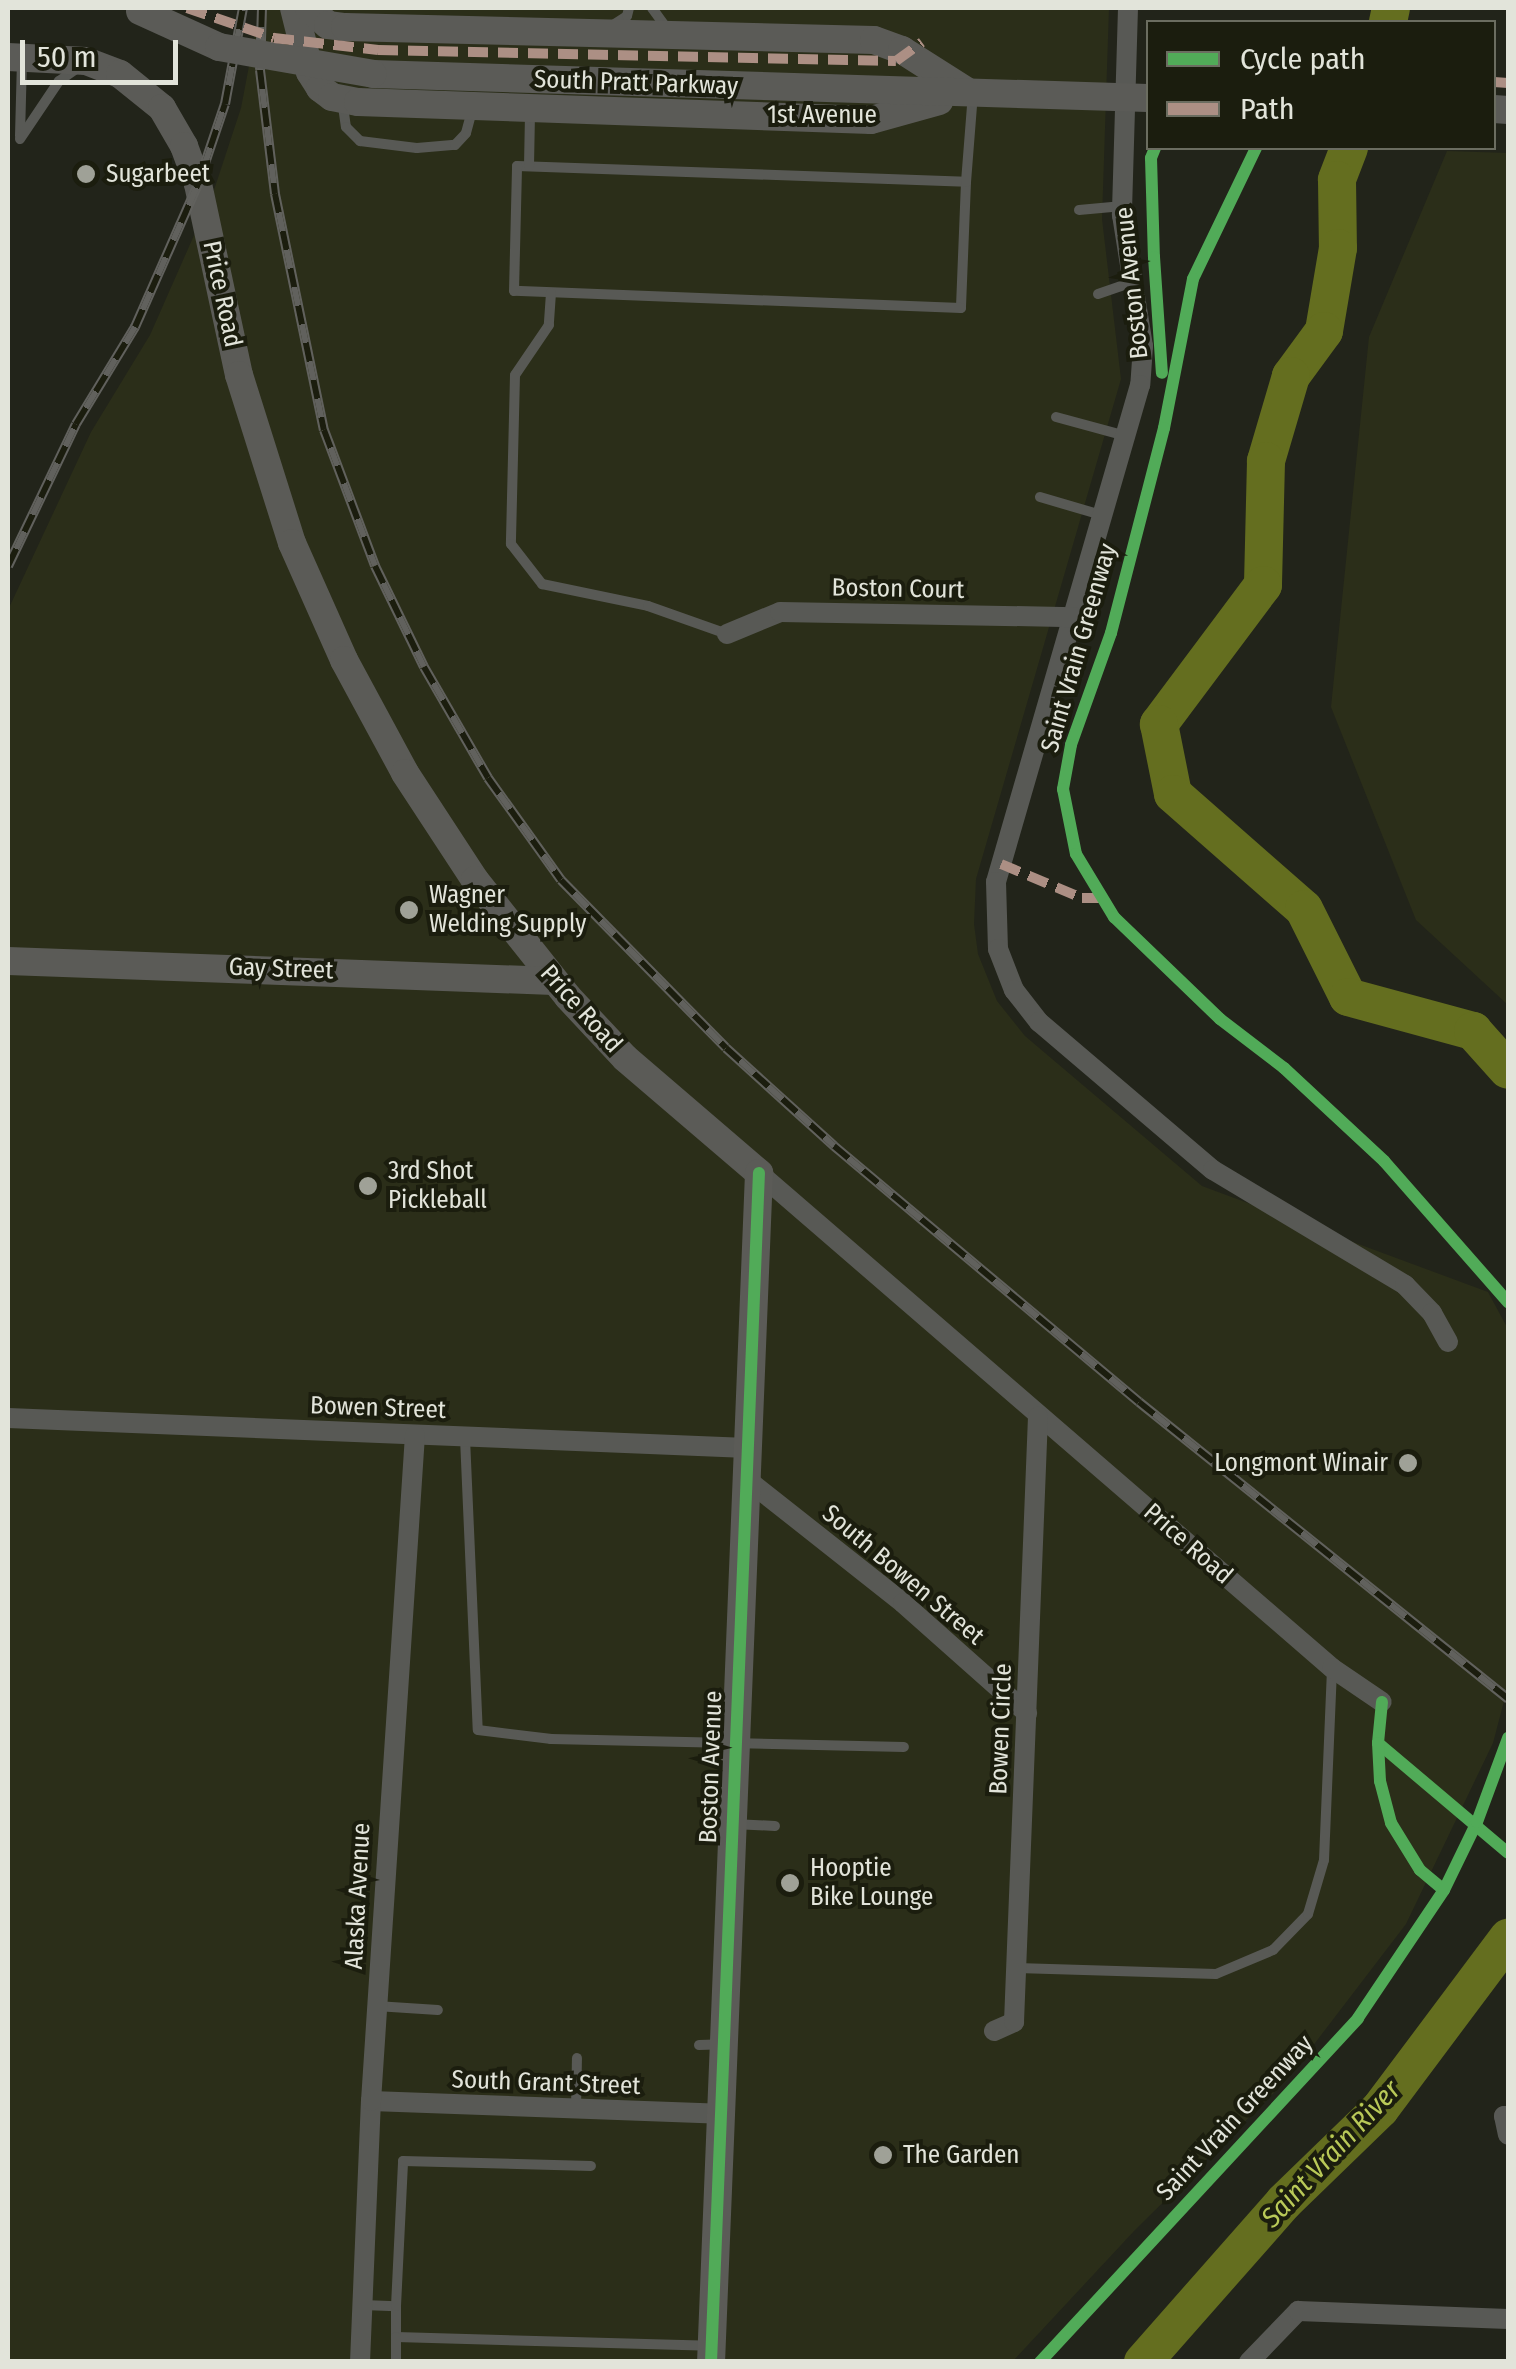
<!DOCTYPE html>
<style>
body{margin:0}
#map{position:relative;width:1516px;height:2369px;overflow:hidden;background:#22241a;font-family:"Fira Sans Condensed",sans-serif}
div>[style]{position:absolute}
.built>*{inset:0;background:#2b2e19}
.river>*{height:38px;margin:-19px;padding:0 19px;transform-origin:19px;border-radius:19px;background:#646e1f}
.lane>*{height:10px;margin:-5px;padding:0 5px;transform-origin:5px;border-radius:5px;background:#585955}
.street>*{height:20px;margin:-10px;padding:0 10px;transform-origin:10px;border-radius:10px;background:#585955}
.secondary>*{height:28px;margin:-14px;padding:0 14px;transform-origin:14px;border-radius:14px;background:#5b5b57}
.rail>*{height:10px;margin-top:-5px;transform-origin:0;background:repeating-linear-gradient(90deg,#1b1d0e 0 19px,#61615d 0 38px);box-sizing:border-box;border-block:2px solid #61615d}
.secondary-bridge>*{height:28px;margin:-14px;padding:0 14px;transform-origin:14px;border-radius:14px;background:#5b5b57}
.quiet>*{height:10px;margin-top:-5px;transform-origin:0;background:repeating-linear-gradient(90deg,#ac8f84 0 20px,transparent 0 30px)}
.cycleway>*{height:12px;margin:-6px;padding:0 6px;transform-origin:6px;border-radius:6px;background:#51ab58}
.dots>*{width:28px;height:28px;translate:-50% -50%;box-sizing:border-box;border:5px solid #1b1d0e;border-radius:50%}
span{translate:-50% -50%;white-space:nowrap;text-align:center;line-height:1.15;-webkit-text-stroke:8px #1b1d0e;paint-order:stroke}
.street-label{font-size:25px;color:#e2e4da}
.poi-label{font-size:25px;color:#e2e4da}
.left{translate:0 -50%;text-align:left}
.right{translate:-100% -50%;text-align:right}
.water-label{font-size:28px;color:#b9c958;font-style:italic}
.frame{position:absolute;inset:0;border:10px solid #e2e4da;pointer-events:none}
.legend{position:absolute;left:1146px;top:20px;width:350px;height:130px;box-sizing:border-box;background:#1b1d0e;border:2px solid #6b6d60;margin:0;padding:12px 18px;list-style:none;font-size:30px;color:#e2e4da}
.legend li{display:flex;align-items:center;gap:20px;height:50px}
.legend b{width:50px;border:2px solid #6b6d60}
.scale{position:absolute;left:20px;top:40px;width:158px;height:45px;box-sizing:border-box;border:5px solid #e2e4da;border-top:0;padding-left:12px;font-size:30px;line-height:35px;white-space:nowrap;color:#e2e4da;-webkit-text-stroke:8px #1b1d0e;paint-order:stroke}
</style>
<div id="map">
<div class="built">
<div style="clip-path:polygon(260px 8px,1109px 8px,1102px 219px,1121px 379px,976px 879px,974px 924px,978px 954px,997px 1001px,1025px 1036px,1202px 1186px,1488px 1292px,1508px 1329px,1508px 1686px,1493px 1743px,1406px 1924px,1286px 2081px,1135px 2230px,1013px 2361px,8px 2362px,8px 610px,91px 432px,150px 335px,214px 190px,241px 108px)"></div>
<div style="clip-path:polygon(1447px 151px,1508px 153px,1508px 1005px,1416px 920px,1331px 707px,1369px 337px)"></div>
</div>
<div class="river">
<div style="left:1388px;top:22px;width:14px;rotate:-78deg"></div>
<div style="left:1349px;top:148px;width:34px;rotate:111deg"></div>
<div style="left:1337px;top:180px;width:68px;rotate:89.2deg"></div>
<div style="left:1338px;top:248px;width:84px;rotate:99.6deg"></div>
<div style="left:1324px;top:331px;width:56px;rotate:126.3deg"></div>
<div style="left:1291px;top:376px;width:89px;rotate:106.4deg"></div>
<div style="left:1266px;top:461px;width:124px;rotate:91.4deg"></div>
<div style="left:1263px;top:585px;width:174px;rotate:126.8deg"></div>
<div style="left:1159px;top:724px;width:71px;rotate:78.7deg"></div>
<div style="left:1173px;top:794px;width:174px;rotate:41.3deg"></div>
<div style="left:1304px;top:909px;width:98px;rotate:63.4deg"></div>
<div style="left:1348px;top:997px;width:130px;rotate:15.2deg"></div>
<div style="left:1473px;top:1031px;width:52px;rotate:48.1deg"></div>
<div style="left:1143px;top:2362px;width:213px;rotate:-48.6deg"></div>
<div style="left:1284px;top:2202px;width:134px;rotate:-44.1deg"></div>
<div style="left:1380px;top:2109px;width:214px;rotate:-53.2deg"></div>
</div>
<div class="lane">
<div style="left:652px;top:8px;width:24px;rotate:54deg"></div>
<div style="left:610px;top:27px;width:20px;rotate:-33deg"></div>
<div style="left:627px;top:16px;width:8px;rotate:-76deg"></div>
<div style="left:342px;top:99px;width:28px;rotate:82deg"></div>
<div style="left:346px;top:127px;width:20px;rotate:45deg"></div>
<div style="left:360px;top:141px;width:57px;rotate:7deg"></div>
<div style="left:417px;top:148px;width:38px;rotate:-5deg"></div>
<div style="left:455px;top:145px;width:16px;rotate:-47deg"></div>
<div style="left:466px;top:133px;width:27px;rotate:-75deg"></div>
<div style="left:20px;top:136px;width:78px;rotate:-88.5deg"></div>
<div style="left:20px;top:139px;width:70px;rotate:-56.1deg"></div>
<div style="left:59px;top:81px;width:24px;rotate:-35deg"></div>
<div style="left:517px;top:166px;width:449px;rotate:2deg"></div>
<div style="left:966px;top:182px;width:126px;rotate:92.3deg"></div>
<div style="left:961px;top:308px;width:447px;rotate:-177.8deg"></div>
<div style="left:514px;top:291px;width:125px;rotate:-88.6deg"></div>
<div style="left:529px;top:166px;width:54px;rotate:-88.9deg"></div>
<div style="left:966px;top:182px;width:89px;rotate:-85.5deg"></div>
<div style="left:1079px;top:210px;width:44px;rotate:-5.2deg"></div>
<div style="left:551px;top:293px;width:32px;rotate:94deg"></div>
<div style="left:549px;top:325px;width:60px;rotate:124.2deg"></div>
<div style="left:515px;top:375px;width:169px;rotate:91.4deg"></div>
<div style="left:511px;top:544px;width:51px;rotate:52.2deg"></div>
<div style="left:542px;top:584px;width:108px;rotate:11.7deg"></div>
<div style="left:648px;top:606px;width:84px;rotate:19.5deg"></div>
<div style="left:1098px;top:294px;width:36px;rotate:-19deg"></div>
<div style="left:1056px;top:417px;width:73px;rotate:15.2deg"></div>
<div style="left:1040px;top:497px;width:64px;rotate:16.4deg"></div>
<div style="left:465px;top:1438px;width:292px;rotate:87.5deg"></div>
<div style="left:478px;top:1730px;width:74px;rotate:7deg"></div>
<div style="left:551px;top:1739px;width:353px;rotate:1.3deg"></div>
<div style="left:733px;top:1824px;width:42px;rotate:2.7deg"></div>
<div style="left:1017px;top:1968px;width:199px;rotate:1.7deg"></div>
<div style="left:1216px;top:1974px;width:62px;rotate:-22.8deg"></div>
<div style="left:1273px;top:1950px;width:50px;rotate:-45.8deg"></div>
<div style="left:1308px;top:1914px;width:56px;rotate:-73.5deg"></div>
<div style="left:1324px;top:1860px;width:191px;rotate:-87.6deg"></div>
<div style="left:376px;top:2006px;width:62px;rotate:3.7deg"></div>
<div style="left:699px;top:2045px;width:23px;rotate:-2deg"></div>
<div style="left:576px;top:2108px;width:50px;rotate:-88.9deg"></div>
<div style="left:363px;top:2305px;width:33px;rotate:2deg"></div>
<div style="left:396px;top:2306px;width:31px;rotate:90deg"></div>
<div style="left:396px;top:2337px;width:314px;rotate:1.6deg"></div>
<div style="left:396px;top:2306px;width:145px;rotate:-87.2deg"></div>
<div style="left:403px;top:2161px;width:188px;rotate:1.5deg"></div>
<div style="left:396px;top:2362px;width:25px;rotate:-90deg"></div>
</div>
<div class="street">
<div style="left:1128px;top:8px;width:207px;rotate:91.7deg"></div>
<div style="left:1122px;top:215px;width:133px;rotate:80.9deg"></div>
<div style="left:1143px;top:346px;width:39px;rotate:94deg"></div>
<div style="left:1140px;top:385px;width:517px;rotate:106.16deg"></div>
<div style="left:996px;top:882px;width:67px;rotate:88.3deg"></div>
<div style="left:998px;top:949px;width:44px;rotate:68.7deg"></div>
<div style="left:1014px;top:990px;width:41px;rotate:52deg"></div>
<div style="left:1039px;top:1022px;width:228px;rotate:40.4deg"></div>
<div style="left:1213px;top:1170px;width:224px;rotate:30.9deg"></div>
<div style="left:1405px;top:1285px;width:39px;rotate:46deg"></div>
<div style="left:1432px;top:1313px;width:33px;rotate:61deg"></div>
<div style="left:727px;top:634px;width:57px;rotate:-22.5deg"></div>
<div style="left:780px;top:612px;width:294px;rotate:1deg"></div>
<div style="left:759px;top:1173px;width:757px;rotate:40.82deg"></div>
<div style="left:1332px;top:1668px;width:60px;rotate:34.2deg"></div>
<div style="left:8px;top:1418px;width:740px;rotate:2.32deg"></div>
<div style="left:745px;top:1478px;width:201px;rotate:38.3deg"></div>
<div style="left:903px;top:1603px;width:166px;rotate:41.6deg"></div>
<div style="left:994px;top:2031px;width:22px;rotate:-24deg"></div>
<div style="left:1014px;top:2022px;width:606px;rotate:-87.73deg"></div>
<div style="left:371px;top:2101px;width:349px;rotate:2.1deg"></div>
<div style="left:1508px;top:2116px;width:4px;rotate:180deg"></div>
<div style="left:1504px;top:2116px;width:19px;rotate:78deg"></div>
<div style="left:360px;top:2362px;width:261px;rotate:-87.6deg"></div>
<div style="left:371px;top:2101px;width:667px;rotate:-86.22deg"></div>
<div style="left:1249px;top:2362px;width:71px;rotate:-46.1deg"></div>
<div style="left:1298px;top:2311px;width:210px;rotate:2.2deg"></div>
</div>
<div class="secondary">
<div style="left:294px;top:8px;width:66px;rotate:76deg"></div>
<div style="left:310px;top:72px;width:19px;rotate:58deg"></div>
<div style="left:320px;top:88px;width:15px;rotate:37deg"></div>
<div style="left:332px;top:97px;width:26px;rotate:11deg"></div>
<div style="left:358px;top:102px;width:513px;rotate:2.01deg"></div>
<div style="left:871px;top:120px;width:71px;rotate:-15.6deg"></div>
<div style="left:309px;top:8px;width:25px;rotate:42deg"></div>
<div style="left:328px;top:25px;width:17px;rotate:7deg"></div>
<div style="left:345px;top:27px;width:529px;rotate:1.41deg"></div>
<div style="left:874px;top:40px;width:30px;rotate:20deg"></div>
<div style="left:902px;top:50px;width:78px;rotate:32.5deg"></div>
<div style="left:8px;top:57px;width:78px;rotate:2.9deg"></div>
<div style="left:86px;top:61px;width:36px;rotate:21deg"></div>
<div style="left:120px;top:74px;width:54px;rotate:39deg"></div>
<div style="left:162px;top:108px;width:44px;rotate:59.9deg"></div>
<div style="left:184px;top:146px;width:40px;rotate:69.8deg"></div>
<div style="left:198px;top:184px;width:195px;rotate:77.9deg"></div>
<div style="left:239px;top:375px;width:176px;rotate:72.5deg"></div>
<div style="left:292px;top:543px;width:128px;rotate:66deg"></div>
<div style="left:344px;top:660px;width:128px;rotate:61.6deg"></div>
<div style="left:405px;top:773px;width:128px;rotate:56.8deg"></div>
<div style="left:475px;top:880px;width:149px;rotate:51.5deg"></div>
<div style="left:568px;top:997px;width:83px;rotate:46.9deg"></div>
<div style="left:625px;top:1058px;width:177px;rotate:40.6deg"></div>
<div style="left:759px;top:1173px;width:1190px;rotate:92.31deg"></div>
<div style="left:373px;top:74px;width:775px;rotate:1.77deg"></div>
<div style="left:1494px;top:109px;width:14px;rotate:4deg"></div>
<div style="left:8px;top:961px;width:546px;rotate:2.1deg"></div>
</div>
<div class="rail">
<div style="left:262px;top:8px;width:62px;rotate:91.8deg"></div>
<div style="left:260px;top:70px;width:125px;rotate:83.1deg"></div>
<div style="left:275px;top:194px;width:241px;rotate:78.3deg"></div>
<div style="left:324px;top:430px;width:145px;rotate:69.4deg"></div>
<div style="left:375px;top:566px;width:112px;rotate:64.1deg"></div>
<div style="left:424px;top:667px;width:128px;rotate:60deg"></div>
<div style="left:488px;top:778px;width:125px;rotate:54.4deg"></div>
<div style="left:561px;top:880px;width:235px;rotate:45.5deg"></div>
<div style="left:726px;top:1048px;width:146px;rotate:42.2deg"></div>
<div style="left:834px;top:1146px;width:398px;rotate:40deg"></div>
<div style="left:1139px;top:1402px;width:474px;rotate:38.8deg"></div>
<div style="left:8px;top:566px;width:157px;rotate:-64.4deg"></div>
<div style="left:76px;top:424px;width:114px;rotate:-58.7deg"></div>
<div style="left:135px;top:327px;width:156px;rotate:-66.2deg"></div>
<div style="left:198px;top:184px;width:84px;rotate:-71.4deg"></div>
<div style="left:225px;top:104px;width:98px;rotate:-79.4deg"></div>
</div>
<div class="secondary-bridge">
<div style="left:140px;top:11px;width:87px;rotate:24.5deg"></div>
<div style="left:219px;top:47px;width:156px;rotate:9.9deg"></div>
</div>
<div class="quiet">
<div style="left:187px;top:8px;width:92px;rotate:19deg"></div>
<div style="left:274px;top:38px;width:105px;rotate:6.6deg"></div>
<div style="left:378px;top:50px;width:518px;rotate:1.22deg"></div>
<div style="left:896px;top:61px;width:32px;rotate:-36deg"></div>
<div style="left:1494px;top:82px;width:14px;rotate:4deg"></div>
<div style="left:1001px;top:864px;width:88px;rotate:22.8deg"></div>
<div style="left:1082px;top:898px;width:20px"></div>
</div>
<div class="cycleway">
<div style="left:1155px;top:148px;width:11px;rotate:112deg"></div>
<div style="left:1151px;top:158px;width:99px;rotate:88.3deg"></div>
<div style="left:1154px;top:257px;width:116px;rotate:86.1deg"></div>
<div style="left:1256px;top:148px;width:145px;rotate:115.7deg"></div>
<div style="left:1193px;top:279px;width:152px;rotate:101deg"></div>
<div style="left:1164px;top:428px;width:212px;rotate:104.5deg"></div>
<div style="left:1111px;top:633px;width:119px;rotate:109.7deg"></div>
<div style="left:1071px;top:745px;width:45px;rotate:100.3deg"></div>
<div style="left:1063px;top:789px;width:66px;rotate:78.7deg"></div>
<div style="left:1076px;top:854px;width:74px;rotate:58.9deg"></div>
<div style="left:1114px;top:917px;width:147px;rotate:43.9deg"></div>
<div style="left:1220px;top:1019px;width:81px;rotate:37.4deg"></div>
<div style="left:1284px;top:1068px;width:137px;rotate:42.9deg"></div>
<div style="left:1384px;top:1161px;width:188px;rotate:48.7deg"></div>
<div style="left:1382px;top:1702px;width:41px;rotate:95.6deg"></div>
<div style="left:1378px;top:1743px;width:170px;rotate:40.2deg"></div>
<div style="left:1378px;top:1743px;width:38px;rotate:87deg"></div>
<div style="left:1380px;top:1781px;width:43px;rotate:75.3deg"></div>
<div style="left:1391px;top:1823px;width:55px;rotate:58.3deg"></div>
<div style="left:1420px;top:1870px;width:31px;rotate:40deg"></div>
<div style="left:711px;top:2362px;width:1190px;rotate:-87.69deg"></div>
<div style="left:1040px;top:2362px;width:468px;rotate:-47.2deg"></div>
<div style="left:1358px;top:2018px;width:154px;rotate:-56.1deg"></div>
<div style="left:1444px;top:1890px;width:76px;rotate:-64.1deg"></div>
<div style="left:1477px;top:1822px;width:90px;rotate:-69.7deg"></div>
</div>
<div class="dots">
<div style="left:86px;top:174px;background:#9fa197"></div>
<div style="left:409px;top:910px;background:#9fa197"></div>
<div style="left:368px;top:1186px;background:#9fa197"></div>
<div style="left:1408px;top:1463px;background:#9fa197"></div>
<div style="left:790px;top:1883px;background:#9fa197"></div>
<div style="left:883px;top:2155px;background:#9fa197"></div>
</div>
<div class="street-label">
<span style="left:636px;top:83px;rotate:2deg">South Pratt Parkway</span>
<span style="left:822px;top:115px">1st Avenue</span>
<span style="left:1132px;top:283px;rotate:-96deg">Boston Avenue</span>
<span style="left:222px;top:294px;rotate:78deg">Price Road</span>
<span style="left:898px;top:589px;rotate:1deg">Boston Court</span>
<span style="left:1079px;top:648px;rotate:-74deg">Saint Vrain Greenway</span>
<span style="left:281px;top:969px;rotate:2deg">Gay Street</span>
<span style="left:581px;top:1009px;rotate:48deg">Price Road</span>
<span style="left:378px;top:1408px;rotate:2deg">Bowen Street</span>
<span style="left:1188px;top:1544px;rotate:41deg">Price Road</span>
<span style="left:903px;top:1575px;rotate:40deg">South Bowen Street</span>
<span style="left:1001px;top:1729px;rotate:-88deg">Bowen Circle</span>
<span style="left:711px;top:1767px;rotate:-88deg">Boston Avenue</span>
<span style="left:358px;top:1896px;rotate:-87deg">Alaska Avenue</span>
<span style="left:546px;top:2083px;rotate:2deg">South Grant Street</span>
<span style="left:1235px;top:2118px;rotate:-47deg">Saint Vrain Greenway</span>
</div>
<div class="poi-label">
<span class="left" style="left:106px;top:174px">Sugarbeet</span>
<span class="left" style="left:429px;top:910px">Wagner<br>Welding Supply</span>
<span class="left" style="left:388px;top:1186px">3rd Shot<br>Pickleball</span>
<span class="right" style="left:1388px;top:1463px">Longmont Winair</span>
<span class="left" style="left:810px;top:1883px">Hooptie<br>Bike Lounge</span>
<span class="left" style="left:903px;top:2155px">The Garden</span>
</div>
<div class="water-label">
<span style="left:1331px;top:2154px;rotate:-47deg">Saint Vrain River</span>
</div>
<div class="frame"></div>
<ul class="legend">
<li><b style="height:12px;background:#51ab58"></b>Cycle path</li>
<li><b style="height:12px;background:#ac8f84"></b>Path</li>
</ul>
<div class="scale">50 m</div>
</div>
